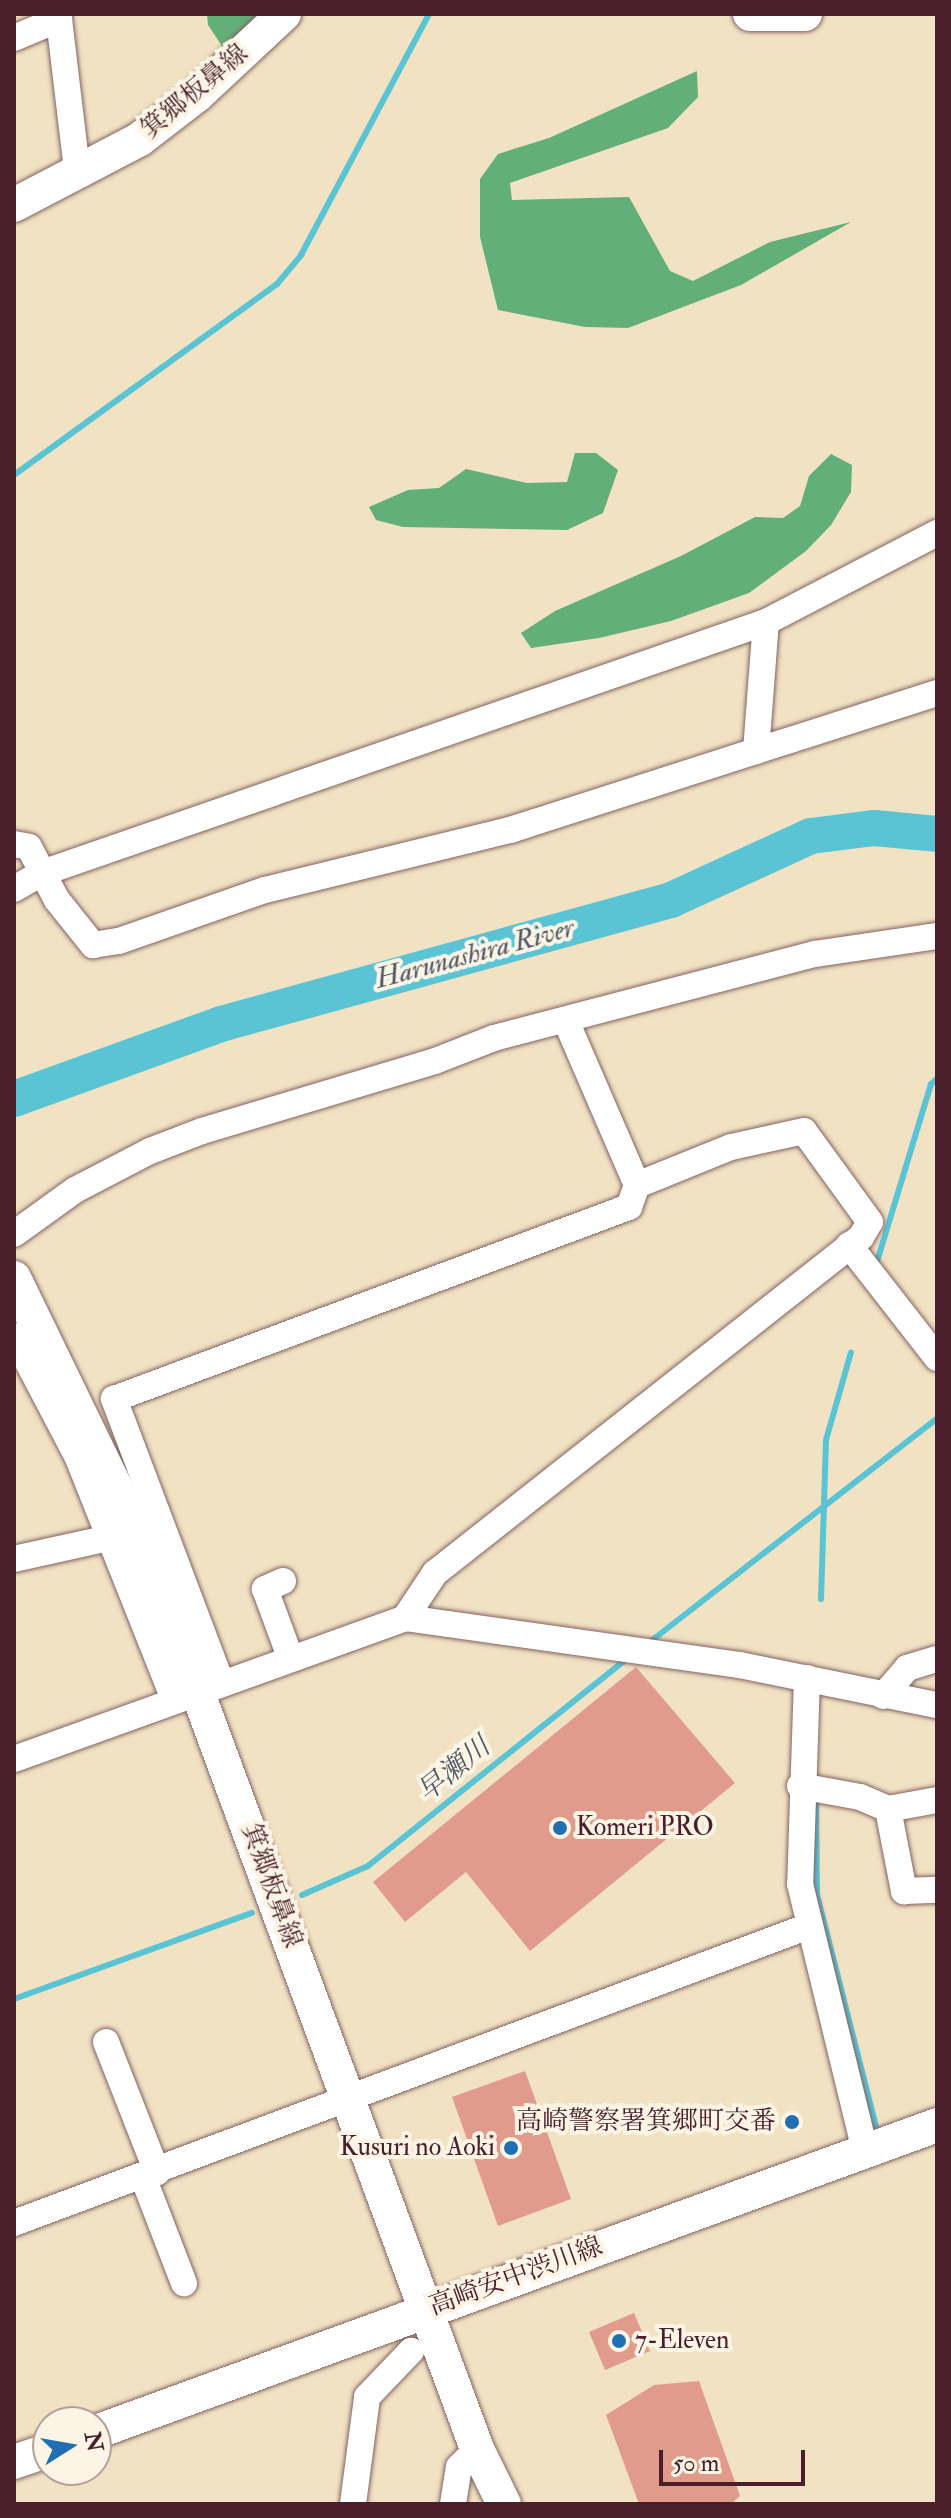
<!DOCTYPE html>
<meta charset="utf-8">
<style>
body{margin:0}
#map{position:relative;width:951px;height:2518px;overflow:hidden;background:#f1e2c4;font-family:"IM FELL Double Pica","Noto Serif JP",serif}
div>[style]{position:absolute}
.forest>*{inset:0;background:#62af79}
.stream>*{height:6px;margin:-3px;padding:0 3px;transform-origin:3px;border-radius:3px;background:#5ac4d5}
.river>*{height:36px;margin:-18px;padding:0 18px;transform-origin:18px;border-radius:18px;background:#5ac4d5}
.building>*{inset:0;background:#e09b8d}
.roads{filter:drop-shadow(0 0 2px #846361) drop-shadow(0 0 2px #846361)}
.minor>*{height:26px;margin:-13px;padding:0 13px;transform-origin:13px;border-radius:13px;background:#fff}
.major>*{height:34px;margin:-17px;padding:0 17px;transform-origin:17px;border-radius:17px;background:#fff}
.dots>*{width:22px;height:22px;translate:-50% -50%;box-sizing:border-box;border:4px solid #fcf5e5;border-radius:50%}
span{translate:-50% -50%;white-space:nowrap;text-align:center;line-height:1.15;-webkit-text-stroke:8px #fcf5e5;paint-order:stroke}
.street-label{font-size:26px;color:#4a1f2b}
.poi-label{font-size:26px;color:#4a1f2b}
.left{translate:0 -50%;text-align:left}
.right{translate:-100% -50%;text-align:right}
.water-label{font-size:28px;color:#505966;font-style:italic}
.frame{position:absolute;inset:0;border:16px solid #4a1f2b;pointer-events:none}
.north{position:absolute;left:32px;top:2406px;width:80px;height:80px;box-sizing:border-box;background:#fcf5e5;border:2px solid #b59f9b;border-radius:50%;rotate:79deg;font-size:22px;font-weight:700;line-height:32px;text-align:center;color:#4a1f2b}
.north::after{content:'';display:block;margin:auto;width:28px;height:36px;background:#1f6fb2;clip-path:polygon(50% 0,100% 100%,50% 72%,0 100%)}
.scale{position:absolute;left:659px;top:2450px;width:146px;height:36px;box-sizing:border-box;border:4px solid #4a1f2b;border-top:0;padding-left:10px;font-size:24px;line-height:28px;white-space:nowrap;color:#4a1f2b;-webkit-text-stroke:6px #fcf5e5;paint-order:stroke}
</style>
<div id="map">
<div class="forest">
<div style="clip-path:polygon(207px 14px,271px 14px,226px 52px,208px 25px)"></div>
<div style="clip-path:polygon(697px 71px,698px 97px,668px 128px,510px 183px,512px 200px,629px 197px,670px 271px,693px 281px,770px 242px,851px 222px,741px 285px,628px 328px,585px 327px,498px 310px,480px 237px,480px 179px,498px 154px,549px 138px)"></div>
<div style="clip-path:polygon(575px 453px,596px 453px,618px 470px,603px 513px,567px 530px,403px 527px,376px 520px,369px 507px,408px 490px,439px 488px,466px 469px,527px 483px,567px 482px)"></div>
<div style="clip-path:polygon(831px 454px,852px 465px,851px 492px,831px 525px,806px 551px,749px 593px,671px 621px,599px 638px,531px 648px,521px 633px,555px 611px,681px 556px,755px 517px,783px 518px,800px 506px,809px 476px)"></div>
</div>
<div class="stream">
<div style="left:14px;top:475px;width:325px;rotate:-36deg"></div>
<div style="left:277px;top:284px;width:38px;rotate:-50deg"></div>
<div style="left:301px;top:255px;width:273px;rotate:-62deg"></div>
<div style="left:876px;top:1265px;width:189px;rotate:-73.1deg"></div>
<div style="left:931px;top:1084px;width:8px;rotate:-40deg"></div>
<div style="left:821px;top:1599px;width:159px;rotate:-88.2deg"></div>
<div style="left:826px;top:1440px;width:91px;rotate:-74.1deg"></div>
<div style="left:651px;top:1641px;width:363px;rotate:-37.9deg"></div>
<div style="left:816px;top:1804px;width:91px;rotate:89.4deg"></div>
<div style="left:817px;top:1895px;width:243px;rotate:75.7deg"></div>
<div style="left:302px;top:1895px;width:72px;rotate:-23.7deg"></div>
<div style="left:368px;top:1866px;width:327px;rotate:-38.7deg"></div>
<div style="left:14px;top:1999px;width:253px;rotate:-19.9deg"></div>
</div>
<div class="river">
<div style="left:14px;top:1099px;width:220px;rotate:-19.9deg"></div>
<div style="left:221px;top:1024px;width:467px;rotate:-15.4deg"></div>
<div style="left:671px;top:900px;width:154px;rotate:-24.6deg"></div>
<div style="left:811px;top:836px;width:64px;rotate:-7.2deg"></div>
<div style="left:874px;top:828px;width:63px;rotate:5.4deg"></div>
</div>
<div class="building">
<div style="clip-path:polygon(636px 1667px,735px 1783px,530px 1951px,466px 1872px,405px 1922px,373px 1882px)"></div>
<div style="clip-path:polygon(525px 2071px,571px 2199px,498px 2226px,452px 2097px)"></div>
<div style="clip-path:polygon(634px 2313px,650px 2351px,605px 2370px,589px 2332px)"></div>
<div style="clip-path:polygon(699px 2381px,740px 2496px,731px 2504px,639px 2504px,606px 2415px,654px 2385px)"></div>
</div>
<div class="roads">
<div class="minor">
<div style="left:14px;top:38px;width:49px;rotate:-22.9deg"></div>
<div style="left:59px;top:19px;width:153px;rotate:83.2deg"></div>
<div style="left:756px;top:751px;width:129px;rotate:-85.6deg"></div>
<div style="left:14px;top:844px;width:15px;rotate:11deg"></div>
<div style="left:29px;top:847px;width:60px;rotate:62.2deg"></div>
<div style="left:57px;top:900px;width:58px;rotate:51.3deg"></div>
<div style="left:93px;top:945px;width:26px;rotate:-9deg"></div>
<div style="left:119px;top:941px;width:155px;rotate:-19.3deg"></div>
<div style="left:265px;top:890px;width:252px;rotate:-13.8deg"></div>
<div style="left:510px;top:830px;width:448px;rotate:-17.8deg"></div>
<div style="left:14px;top:889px;width:32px;rotate:-30deg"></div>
<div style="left:42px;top:873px;width:766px;rotate:-19.12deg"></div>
<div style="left:766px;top:622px;width:193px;rotate:-27.5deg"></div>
<div style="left:14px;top:1234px;width:75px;rotate:-35.8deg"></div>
<div style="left:75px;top:1190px;width:85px;rotate:-27.5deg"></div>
<div style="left:150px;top:1151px;width:56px;rotate:-21deg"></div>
<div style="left:202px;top:1131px;width:243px;rotate:-16.7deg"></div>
<div style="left:435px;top:1061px;width:63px;rotate:-21.3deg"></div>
<div style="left:494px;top:1038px;width:332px;rotate:-14.7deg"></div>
<div style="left:815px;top:954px;width:123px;rotate:-8.4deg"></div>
<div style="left:849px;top:1245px;width:143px;rotate:52.1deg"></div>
<div style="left:14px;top:1336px;width:138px;rotate:62.3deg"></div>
<div style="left:78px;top:1458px;width:259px;rotate:68.3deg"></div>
<div style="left:14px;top:1559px;width:101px;rotate:-12.5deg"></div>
<div style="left:283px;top:1581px;width:20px;rotate:156deg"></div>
<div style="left:265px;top:1589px;width:72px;rotate:69.8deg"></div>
<div style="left:405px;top:1618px;width:54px;rotate:-56.3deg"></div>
<div style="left:435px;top:1573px;width:543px;rotate:-38.26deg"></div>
<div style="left:861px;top:1237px;width:17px;rotate:-59deg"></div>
<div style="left:870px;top:1222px;width:112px;rotate:-126deg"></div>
<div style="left:804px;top:1131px;width:75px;rotate:167.6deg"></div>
<div style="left:731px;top:1147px;width:101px;rotate:158deg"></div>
<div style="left:807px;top:1678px;width:206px;rotate:91.9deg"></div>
<div style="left:800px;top:1884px;width:275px;rotate:76.3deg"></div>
<div style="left:221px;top:1682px;width:303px;rotate:-110.7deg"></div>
<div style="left:114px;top:1399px;width:550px;rotate:-20.45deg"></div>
<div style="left:629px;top:1207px;width:23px;rotate:-70deg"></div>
<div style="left:637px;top:1185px;width:179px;rotate:-113.4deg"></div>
<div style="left:883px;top:1696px;width:37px;rotate:-49deg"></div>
<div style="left:907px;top:1668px;width:31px;rotate:-17deg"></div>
<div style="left:14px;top:1759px;width:416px;rotate:-19.8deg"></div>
<div style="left:405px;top:1618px;width:338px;rotate:8deg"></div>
<div style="left:740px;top:1665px;width:201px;rotate:11.5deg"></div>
<div style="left:800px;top:1786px;width:61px;rotate:10.4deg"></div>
<div style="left:860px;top:1797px;width:30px;rotate:23deg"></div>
<div style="left:888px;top:1809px;width:50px;rotate:-10.4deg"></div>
<div style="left:888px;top:1809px;width:84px;rotate:79deg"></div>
<div style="left:904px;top:1891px;width:33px;rotate:-2deg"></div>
<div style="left:106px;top:2042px;width:140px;rotate:68.6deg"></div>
<div style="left:143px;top:2177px;width:114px;rotate:68.9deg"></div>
<div style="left:14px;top:2223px;width:849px;rotate:-20.48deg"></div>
<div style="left:353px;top:2504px;width:108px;rotate:-82.5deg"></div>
<div style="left:367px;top:2397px;width:64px;rotate:-46.3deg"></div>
<div style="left:453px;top:2504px;width:37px;rotate:-81deg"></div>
<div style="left:459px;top:2467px;width:25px;rotate:-45deg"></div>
</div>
<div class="major">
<div style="left:750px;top:14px;width:55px"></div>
<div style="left:14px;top:205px;width:142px;rotate:-27.6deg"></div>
<div style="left:140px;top:139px;width:72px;rotate:-37.7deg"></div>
<div style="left:197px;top:95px;width:119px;rotate:-43deg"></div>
<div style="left:14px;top:1278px;width:290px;rotate:64.1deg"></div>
<div style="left:141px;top:1539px;width:970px;rotate:69.73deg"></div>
<div style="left:477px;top:2449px;width:61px;rotate:63.9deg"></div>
<div style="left:96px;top:2432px;width:895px;rotate:-20.05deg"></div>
<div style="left:14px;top:2462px;width:36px;rotate:-19deg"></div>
</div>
</div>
<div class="dots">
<div style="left:560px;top:1828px;background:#1f6fb2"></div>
<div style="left:792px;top:2122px;background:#1f6fb2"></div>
<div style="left:511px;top:2148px;background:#1f6fb2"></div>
<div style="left:619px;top:2341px;background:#1f6fb2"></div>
</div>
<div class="street-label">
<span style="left:195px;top:92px;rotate:-40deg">箕郷板鼻線</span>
<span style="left:271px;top:1886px;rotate:70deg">箕郷板鼻線</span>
<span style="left:516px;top:2277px;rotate:-20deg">高崎安中渋川線</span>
</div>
<div class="poi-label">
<span class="left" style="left:576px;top:1828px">Komeri PRO</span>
<span class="right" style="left:776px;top:2122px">高崎警察署箕郷町交番</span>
<span class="right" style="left:495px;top:2148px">Kusuri no Aoki</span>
<span class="left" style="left:635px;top:2341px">7-Eleven</span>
</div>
<div class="water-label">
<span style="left:475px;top:954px;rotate:-15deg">Harunashira River</span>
<span style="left:454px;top:1770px;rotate:-39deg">早瀬川</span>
</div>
<div class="frame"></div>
<div class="north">N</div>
<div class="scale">50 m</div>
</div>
